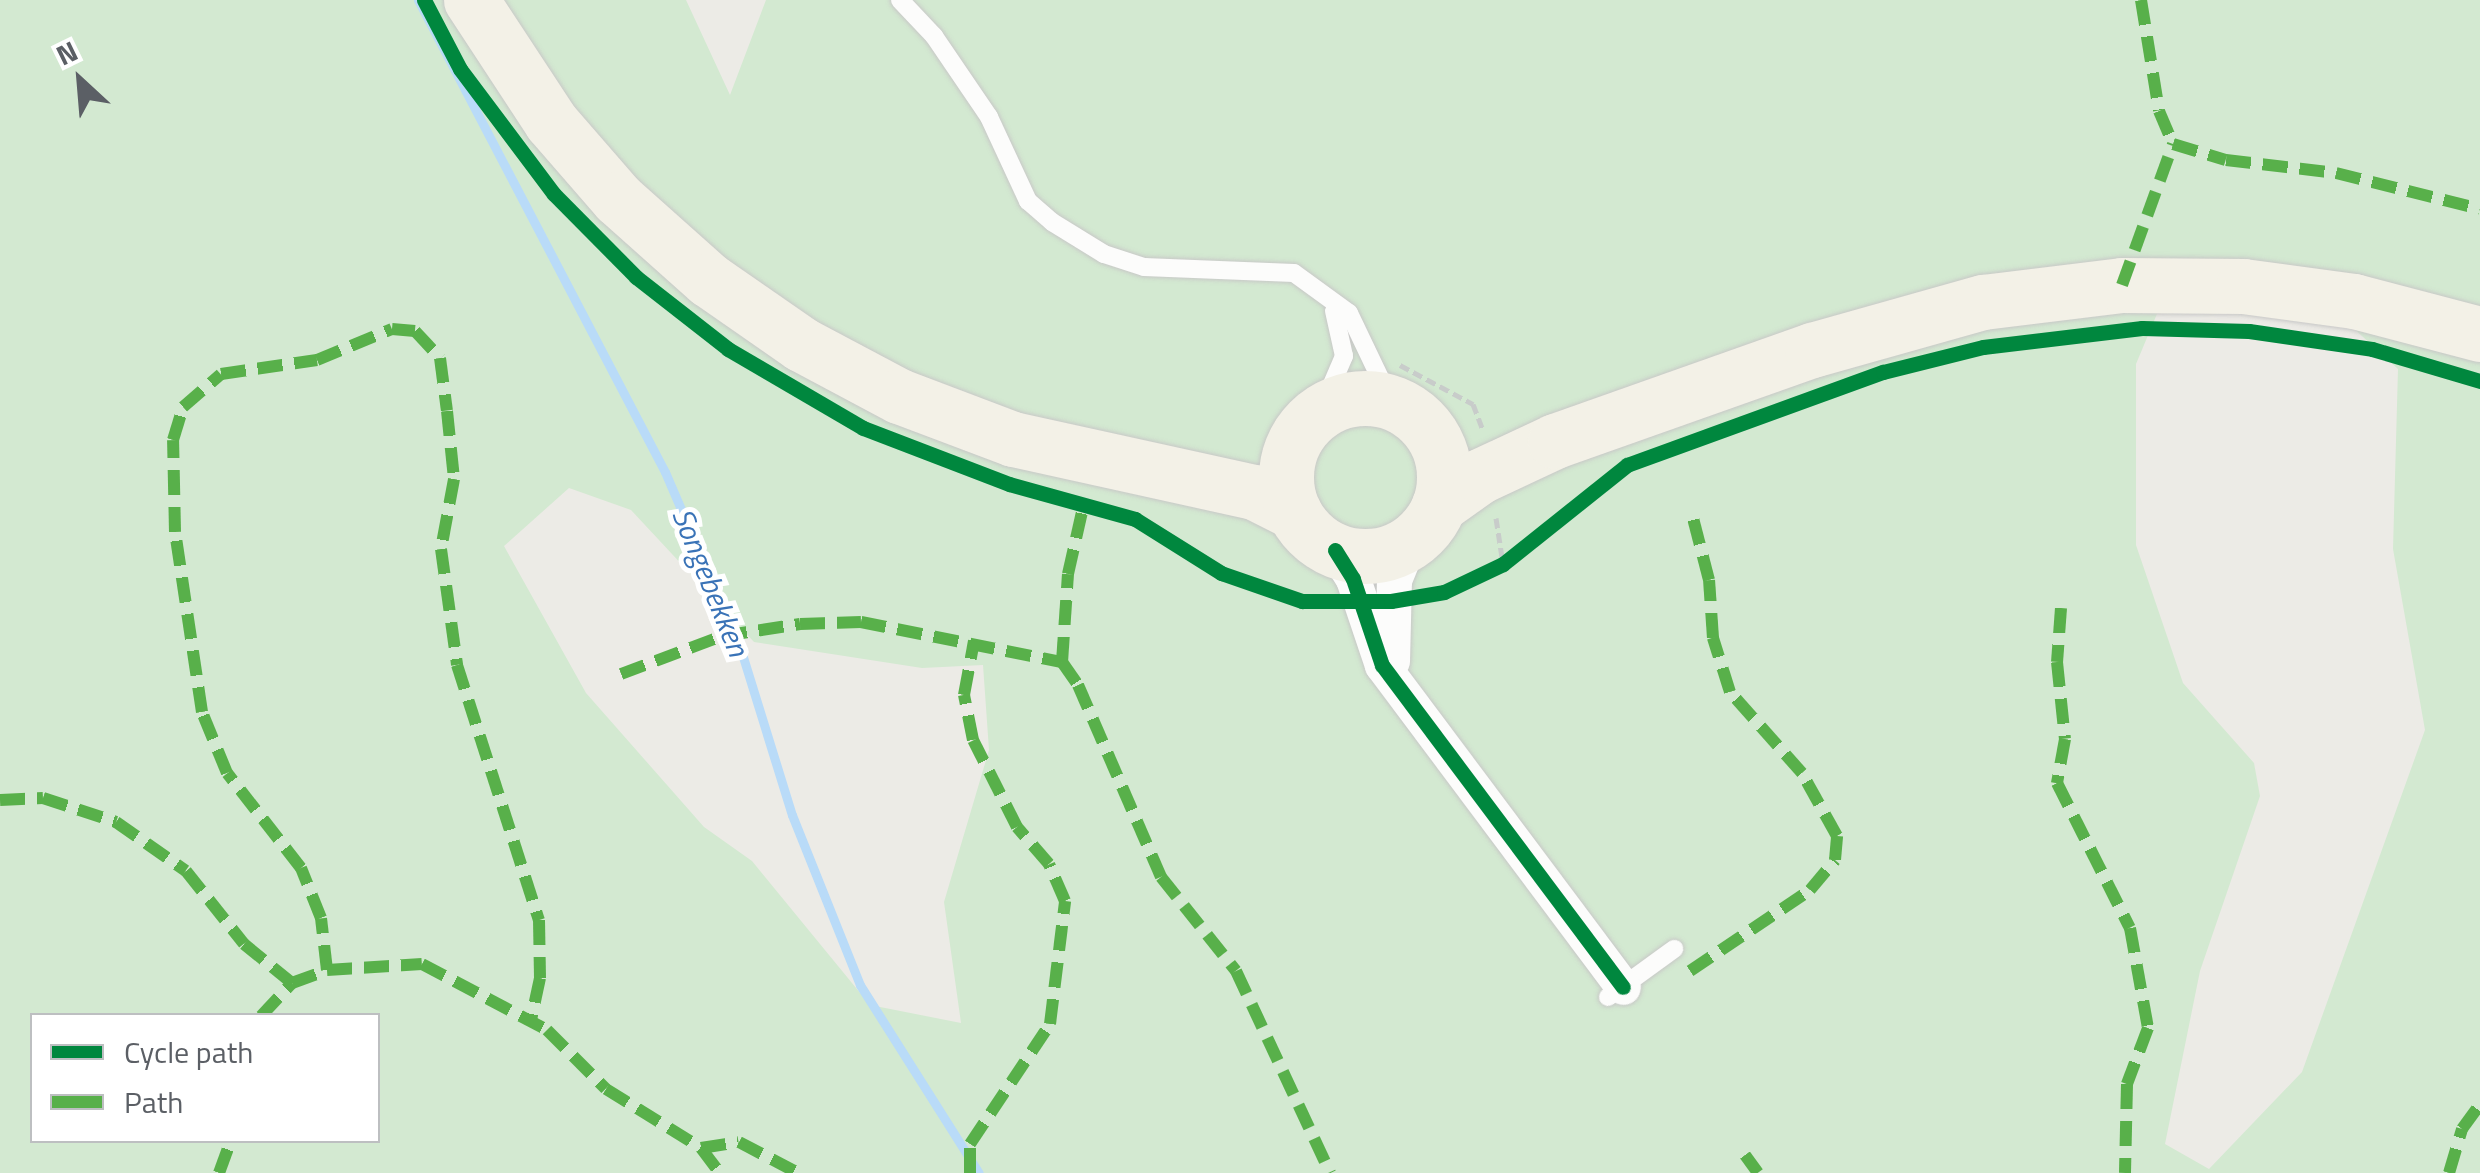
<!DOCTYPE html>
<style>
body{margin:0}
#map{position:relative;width:2480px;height:1173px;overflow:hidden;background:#ecebe6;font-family:"Titillium Web",sans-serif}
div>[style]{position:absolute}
.green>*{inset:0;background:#d3e9d1}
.stream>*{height:9px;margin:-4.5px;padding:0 4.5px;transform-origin:4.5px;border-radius:4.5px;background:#b9dbf8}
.path>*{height:5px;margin-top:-2.5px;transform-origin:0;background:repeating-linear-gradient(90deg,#c8ccca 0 10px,transparent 0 15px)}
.roads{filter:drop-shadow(0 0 2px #c8c8c7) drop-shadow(0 0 2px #c8c8c7)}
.service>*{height:18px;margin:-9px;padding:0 9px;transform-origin:9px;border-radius:9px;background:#fcfcfb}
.minor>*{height:35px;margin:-17.5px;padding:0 17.5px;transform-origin:17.5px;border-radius:17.5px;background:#fcfcfb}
.primary>*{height:55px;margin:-27.5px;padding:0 27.5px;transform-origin:27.5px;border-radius:27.5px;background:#f3f1e7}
.primary>.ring{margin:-27.5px;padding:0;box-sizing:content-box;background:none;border:55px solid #f3f1e7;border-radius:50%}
.quiet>*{height:12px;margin-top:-6px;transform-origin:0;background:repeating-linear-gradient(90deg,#58b04a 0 25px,transparent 0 37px)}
.cycleway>*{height:15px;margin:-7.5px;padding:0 7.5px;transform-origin:7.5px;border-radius:7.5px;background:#00873e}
span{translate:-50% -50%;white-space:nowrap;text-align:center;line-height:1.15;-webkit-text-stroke:10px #fff;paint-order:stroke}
.water-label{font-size:30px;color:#3a73b7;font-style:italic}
.legend{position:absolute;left:30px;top:1013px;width:350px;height:130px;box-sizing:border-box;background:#fff;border:2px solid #bdbfc1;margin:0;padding:12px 18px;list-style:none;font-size:30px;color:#5b5f65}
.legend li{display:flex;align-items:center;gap:20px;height:50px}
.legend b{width:50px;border:2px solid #bdbfc1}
.north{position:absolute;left:30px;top:30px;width:100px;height:100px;-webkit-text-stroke:8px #fff;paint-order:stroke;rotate:334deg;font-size:28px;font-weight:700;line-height:40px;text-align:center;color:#5b5f65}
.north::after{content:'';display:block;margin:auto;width:35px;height:45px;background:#5b5f65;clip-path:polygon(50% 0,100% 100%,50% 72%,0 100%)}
</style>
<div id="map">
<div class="green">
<div style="clip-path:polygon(evenodd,0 0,686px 0,730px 95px,766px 0,2480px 0,2480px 1173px,0 1173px,0 0,2167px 290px,2350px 325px,2398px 369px,2393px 549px,2425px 730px,2302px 1072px,2209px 1169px,2165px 1144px,2200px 971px,2260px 796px,2254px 763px,2183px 683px,2136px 545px,2136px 364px,2167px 290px,0 0,569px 488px,631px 510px,754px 642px,922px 668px,983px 665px,989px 750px,944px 902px,961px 1023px,870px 1005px,752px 861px,704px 827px,586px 693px,504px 546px,569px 488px,0 0,32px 1016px,378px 1016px,378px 1140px,32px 1140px,32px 1016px)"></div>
</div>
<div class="stream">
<div style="left:418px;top:0;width:533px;rotate:62.38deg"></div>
<div style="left:665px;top:472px;width:187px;rotate:66.7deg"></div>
<div style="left:739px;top:644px;width:179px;rotate:72.8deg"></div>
<div style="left:792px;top:815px;width:183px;rotate:68.2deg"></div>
<div style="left:860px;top:985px;width:222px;rotate:57.7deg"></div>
</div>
<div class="path">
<div style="left:1400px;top:365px;width:83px;rotate:28.1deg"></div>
<div style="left:1473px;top:404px;width:26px;rotate:69deg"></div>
<div style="left:1496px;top:518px;width:47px;rotate:81.3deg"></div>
</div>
<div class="roads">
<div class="service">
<div style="left:900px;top:0;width:50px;rotate:46.6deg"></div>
<div style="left:934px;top:36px;width:98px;rotate:55.8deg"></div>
<div style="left:989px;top:117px;width:93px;rotate:65.1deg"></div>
<div style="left:1028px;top:201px;width:32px;rotate:41deg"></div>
<div style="left:1052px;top:222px;width:61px;rotate:31.6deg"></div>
<div style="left:1104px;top:254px;width:42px;rotate:18deg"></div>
<div style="left:1144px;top:267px;width:150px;rotate:2.3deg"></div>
<div style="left:1294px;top:273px;width:68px;rotate:36deg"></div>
<div style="left:1349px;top:313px;width:98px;rotate:64.5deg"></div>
<div style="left:1320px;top:412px;width:61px;rotate:-66.8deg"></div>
<div style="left:1344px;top:356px;width:46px;rotate:-102.5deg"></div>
<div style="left:1608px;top:997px;width:82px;rotate:-36deg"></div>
</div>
<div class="minor">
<div style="left:1335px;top:550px;width:34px;rotate:58deg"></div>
<div style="left:1353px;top:579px;width:91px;rotate:71.4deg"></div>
<div style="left:1382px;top:665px;width:402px;rotate:53.2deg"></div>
<div style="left:1392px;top:661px;width:81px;rotate:-88.6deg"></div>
<div style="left:1394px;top:580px;width:40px;rotate:-68deg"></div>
</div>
<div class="primary">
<div style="left:471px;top:0;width:146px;rotate:56.7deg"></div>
<div style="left:551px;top:122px;width:102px;rotate:49deg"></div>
<div style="left:618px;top:199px;width:122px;rotate:41.7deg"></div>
<div style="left:709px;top:280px;width:112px;rotate:34.8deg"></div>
<div style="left:801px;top:344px;width:111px;rotate:28deg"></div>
<div style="left:899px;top:396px;width:122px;rotate:20.7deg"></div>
<div style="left:1013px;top:439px;width:247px;rotate:12.4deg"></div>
<div style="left:1254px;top:492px;width:45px;rotate:26.6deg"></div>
<div class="ring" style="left:1286px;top:398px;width:103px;height:103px"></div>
<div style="left:1439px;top:505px;width:50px;rotate:-35.3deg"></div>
<div style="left:1480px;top:476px;width:83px;rotate:-25deg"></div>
<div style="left:1555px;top:441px;width:273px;rotate:-19.5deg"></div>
<div style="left:1812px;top:350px;width:178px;rotate:-15.7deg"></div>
<div style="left:1983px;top:302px;width:140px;rotate:-7deg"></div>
<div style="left:2122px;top:285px;width:121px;rotate:0.5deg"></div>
<div style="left:2243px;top:286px;width:112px;rotate:7.7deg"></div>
<div style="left:2354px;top:301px;width:130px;rotate:14.7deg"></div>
</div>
</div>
<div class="quiet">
<div style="left:2141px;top:0;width:112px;rotate:80.8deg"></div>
<div style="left:2159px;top:111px;width:36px;rotate:67deg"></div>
<div style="left:2173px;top:144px;width:55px;rotate:16.8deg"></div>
<div style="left:2226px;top:160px;width:111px;rotate:6.7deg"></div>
<div style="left:2336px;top:173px;width:148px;rotate:14deg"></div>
<div style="left:2122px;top:285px;width:150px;rotate:-70.1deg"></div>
<div style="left:2061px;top:608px;width:54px;rotate:94.2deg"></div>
<div style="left:2057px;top:662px;width:77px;rotate:84.1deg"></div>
<div style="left:2065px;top:739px;width:45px;rotate:100.3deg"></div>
<div style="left:2057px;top:783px;width:162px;rotate:63.3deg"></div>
<div style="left:2130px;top:928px;width:102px;rotate:79.8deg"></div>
<div style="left:2148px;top:1028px;width:60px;rotate:110.6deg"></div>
<div style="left:2127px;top:1084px;width:89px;rotate:91.3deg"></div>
<div style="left:1062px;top:662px;width:88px;rotate:-86.1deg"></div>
<div style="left:1068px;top:574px;width:73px;rotate:-77.3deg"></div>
<div style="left:621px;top:674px;width:108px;rotate:-20.6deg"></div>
<div style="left:722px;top:636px;width:79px;rotate:-8.7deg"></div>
<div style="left:800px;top:624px;width:61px;rotate:-1.9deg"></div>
<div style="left:861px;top:622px;width:205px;rotate:11.3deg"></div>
<div style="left:1062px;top:662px;width:28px;rotate:55deg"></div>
<div style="left:1078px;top:685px;width:209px;rotate:66.6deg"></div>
<div style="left:1161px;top:877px;width:120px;rotate:51.4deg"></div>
<div style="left:1236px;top:971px;width:223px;rotate:65deg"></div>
<div style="left:0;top:800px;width:43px;rotate:-2.7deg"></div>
<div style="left:43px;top:798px;width:77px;rotate:18.2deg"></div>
<div style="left:116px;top:822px;width:85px;rotate:35deg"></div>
<div style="left:186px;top:871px;width:93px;rotate:51.5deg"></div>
<div style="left:244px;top:944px;width:62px;rotate:39.1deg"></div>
<div style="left:327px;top:970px;width:52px;rotate:-96.6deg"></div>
<div style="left:321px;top:918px;width:54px;rotate:-111.8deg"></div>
<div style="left:301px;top:868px;width:120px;rotate:-127.9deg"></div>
<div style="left:227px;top:773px;width:66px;rotate:-112.3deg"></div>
<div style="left:202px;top:712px;width:182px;rotate:-98.5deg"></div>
<div style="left:175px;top:532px;width:92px;rotate:-91.2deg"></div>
<div style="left:173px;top:440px;width:34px;rotate:-73deg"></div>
<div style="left:183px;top:407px;width:50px;rotate:-41deg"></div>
<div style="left:221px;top:374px;width:97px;rotate:-8.3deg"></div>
<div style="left:317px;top:360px;width:81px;rotate:-22.5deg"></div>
<div style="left:392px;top:329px;width:23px;rotate:5deg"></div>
<div style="left:415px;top:331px;width:37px;rotate:47deg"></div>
<div style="left:440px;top:358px;width:53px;rotate:82.5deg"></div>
<div style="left:447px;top:411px;width:68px;rotate:84.1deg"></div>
<div style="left:454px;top:479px;width:71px;rotate:100.5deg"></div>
<div style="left:441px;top:549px;width:117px;rotate:82.1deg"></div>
<div style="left:457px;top:665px;width:268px;rotate:72.2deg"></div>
<div style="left:539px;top:920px;width:58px;rotate:89deg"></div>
<div style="left:540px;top:978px;width:43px;rotate:102.1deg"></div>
<div style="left:1690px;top:971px;width:145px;rotate:-34deg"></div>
<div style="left:1810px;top:890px;width:39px;rotate:-50deg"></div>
<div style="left:1835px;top:860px;width:24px;rotate:-85deg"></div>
<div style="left:1837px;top:836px;width:72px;rotate:-119.1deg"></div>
<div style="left:1802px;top:773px;width:108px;rotate:-131.6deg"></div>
<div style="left:1730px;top:692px;width:57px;rotate:-107.5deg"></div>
<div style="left:1713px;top:638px;width:58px;rotate:-93.9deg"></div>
<div style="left:1709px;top:580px;width:64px;rotate:-104.5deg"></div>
<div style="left:261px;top:1016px;width:45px;rotate:-46.8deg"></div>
<div style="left:292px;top:983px;width:37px;rotate:-20deg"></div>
<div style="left:327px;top:970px;width:95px;rotate:-3.6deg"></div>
<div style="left:422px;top:964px;width:141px;rotate:27.8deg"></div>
<div style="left:547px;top:1030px;width:83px;rotate:45deg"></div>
<div style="left:606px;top:1089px;width:112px;rotate:31.8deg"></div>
<div style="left:701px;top:1148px;width:31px;rotate:53deg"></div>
<div style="left:701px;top:1148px;width:38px;rotate:-9deg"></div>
<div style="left:739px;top:1142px;width:67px;rotate:27.7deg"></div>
<div style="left:1745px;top:1155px;width:22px;rotate:54deg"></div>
<div style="left:219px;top:1173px;width:35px;rotate:-70deg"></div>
<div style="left:970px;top:1173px;width:29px;rotate:-90deg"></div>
<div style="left:970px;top:1144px;width:144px;rotate:-56.3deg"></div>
<div style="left:1050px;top:1024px;width:124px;rotate:-83deg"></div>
<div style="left:1065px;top:901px;width:40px;rotate:-113.4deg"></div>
<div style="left:1049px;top:864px;width:49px;rotate:-130.9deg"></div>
<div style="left:1017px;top:827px;width:97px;rotate:-116.8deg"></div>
<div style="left:973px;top:740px;width:46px;rotate:-101.3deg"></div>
<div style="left:964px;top:695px;width:55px;rotate:-79.5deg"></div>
<div style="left:2449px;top:1173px;width:46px;rotate:-73.5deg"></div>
<div style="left:2462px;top:1129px;width:31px;rotate:-54deg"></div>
</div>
<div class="cycleway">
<div style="left:424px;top:0;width:78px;rotate:62.4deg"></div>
<div style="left:460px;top:69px;width:156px;rotate:53.1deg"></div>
<div style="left:554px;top:194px;width:117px;rotate:45.3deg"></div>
<div style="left:636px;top:277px;width:117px;rotate:38deg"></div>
<div style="left:728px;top:349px;width:156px;rotate:30.3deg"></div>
<div style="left:863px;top:428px;width:156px;rotate:21deg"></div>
<div style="left:1009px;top:484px;width:131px;rotate:15.5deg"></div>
<div style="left:1135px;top:519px;width:102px;rotate:32.1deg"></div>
<div style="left:1221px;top:573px;width:86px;rotate:19.1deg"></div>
<div style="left:1302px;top:601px;width:89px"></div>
<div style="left:1391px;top:601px;width:54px;rotate:-9.6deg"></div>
<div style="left:1444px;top:592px;width:65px;rotate:-25.4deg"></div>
<div style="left:1503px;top:564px;width:159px;rotate:-38.6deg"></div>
<div style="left:1627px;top:465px;width:272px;rotate:-20deg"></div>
<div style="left:1883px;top:372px;width:103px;rotate:-14deg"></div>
<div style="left:1983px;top:347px;width:160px;rotate:-6.8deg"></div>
<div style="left:2142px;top:328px;width:107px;rotate:1.6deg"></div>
<div style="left:2249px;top:331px;width:124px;rotate:8.3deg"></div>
<div style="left:2372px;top:349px;width:113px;rotate:16.5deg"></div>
<div style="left:1335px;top:550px;width:34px;rotate:58deg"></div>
<div style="left:1353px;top:579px;width:91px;rotate:71.4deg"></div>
<div style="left:1382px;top:665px;width:402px;rotate:53.2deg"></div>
</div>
<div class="water-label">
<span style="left:711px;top:582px;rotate:68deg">Songebekken</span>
</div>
<ul class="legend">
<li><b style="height:12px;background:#00873e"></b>Cycle path</li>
<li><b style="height:12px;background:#58b04a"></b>Path</li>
</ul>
<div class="north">N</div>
</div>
